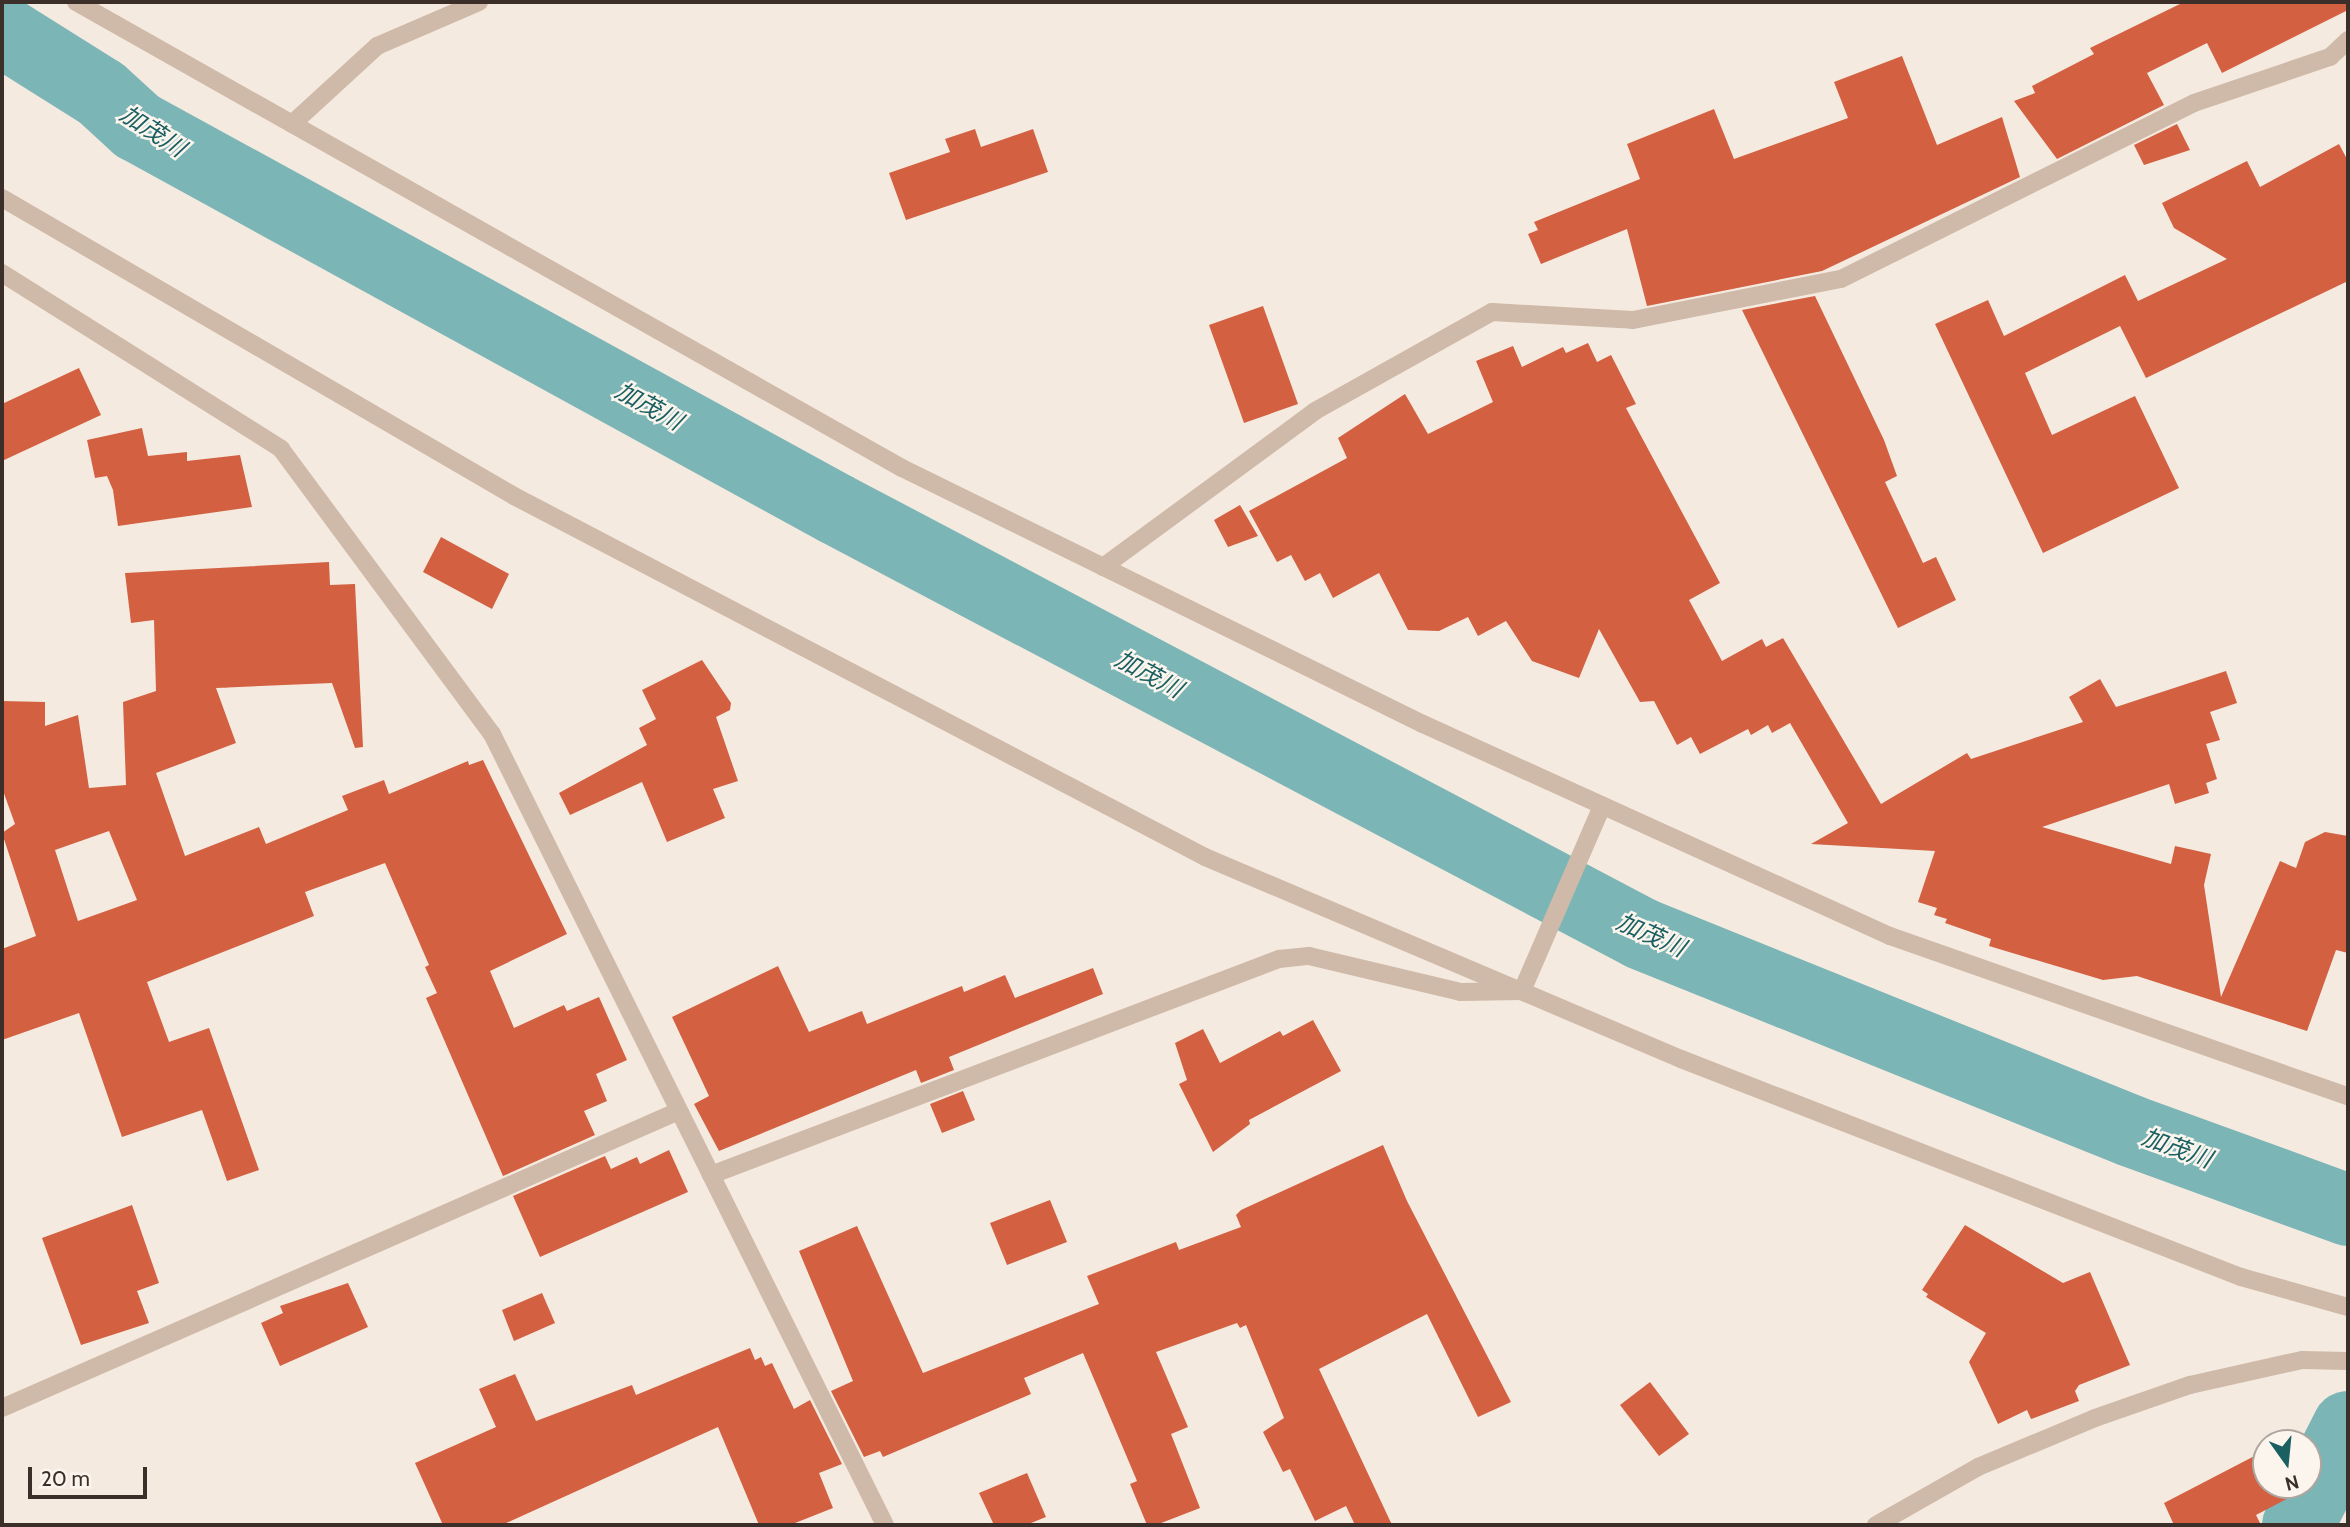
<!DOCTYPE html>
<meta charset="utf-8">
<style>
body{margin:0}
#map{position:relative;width:2350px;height:1527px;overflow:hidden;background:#f5eadf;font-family:Cabin,"Noto Sans JP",sans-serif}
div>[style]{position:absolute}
.river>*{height:72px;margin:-36px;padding:0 36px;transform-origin:36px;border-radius:36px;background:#7bb5b6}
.building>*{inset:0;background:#d26041}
.minor>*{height:18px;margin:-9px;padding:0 9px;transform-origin:9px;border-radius:9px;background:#cfbaa9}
span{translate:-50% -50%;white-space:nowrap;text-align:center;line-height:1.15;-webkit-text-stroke:5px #fcf5ed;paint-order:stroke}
.water-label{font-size:24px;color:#1a6063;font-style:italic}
.frame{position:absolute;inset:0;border:4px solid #3c2f2a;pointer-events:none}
.north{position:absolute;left:2252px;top:1429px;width:70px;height:70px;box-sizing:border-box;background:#fcf5ed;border:2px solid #afa69f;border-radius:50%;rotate:165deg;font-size:19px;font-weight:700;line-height:28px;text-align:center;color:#3c2f2a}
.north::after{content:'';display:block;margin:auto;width:24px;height:32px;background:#1a6063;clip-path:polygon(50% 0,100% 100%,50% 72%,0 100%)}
.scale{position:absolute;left:28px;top:1467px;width:119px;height:32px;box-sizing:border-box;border:4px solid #3c2f2a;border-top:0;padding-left:9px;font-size:21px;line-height:24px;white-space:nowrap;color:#3c2f2a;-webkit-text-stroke:5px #fcf5ed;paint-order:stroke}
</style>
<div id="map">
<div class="river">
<div style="left:2px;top:31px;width:117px;rotate:32.1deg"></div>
<div style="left:101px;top:93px;width:49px;rotate:42.5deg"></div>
<div style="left:137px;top:126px;width:797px;rotate:28.72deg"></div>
<div style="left:836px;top:509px;width:911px;rotate:27.8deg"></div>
<div style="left:1642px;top:934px;width:527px;rotate:21.94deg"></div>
<div style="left:2131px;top:1131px;width:231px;rotate:20deg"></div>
<div style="left:2298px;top:1525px;width:110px;rotate:-63deg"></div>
</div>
<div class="building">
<div style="clip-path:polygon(2184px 2px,2348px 2px,2348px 10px,2222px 73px,2207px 43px,2147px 73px,2164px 105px,2057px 159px,2014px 101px,2035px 93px,2032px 86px,2094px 54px,2090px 48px)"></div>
<div style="clip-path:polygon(1902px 56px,1937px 145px,2002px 117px,2020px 177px,1822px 271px,1647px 306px,1627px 229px,1541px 264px,1528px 234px,1538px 230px,1534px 222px,1640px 179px,1627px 144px,1714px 109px,1734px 159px,1848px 118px,1834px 82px)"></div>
<div style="clip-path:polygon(2177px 124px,2190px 150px,2144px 165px,2134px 145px)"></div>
<div style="clip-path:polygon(975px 129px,981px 147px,1033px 129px,1048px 172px,906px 220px,889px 173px,950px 152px,945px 139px)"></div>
<div style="clip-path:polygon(2339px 144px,2348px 161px,2348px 281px,2146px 378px,2120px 326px,2025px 373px,2052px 435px,2135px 396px,2179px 488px,2043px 553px,1935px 324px,1988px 300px,2004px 336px,2125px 275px,2138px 301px,2227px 259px,2174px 228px,2162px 203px,2247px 161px,2260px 187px)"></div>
<div style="clip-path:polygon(1815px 296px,1884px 440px,1897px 476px,1885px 482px,1923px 563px,1936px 557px,1956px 600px,1898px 628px,1742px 310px)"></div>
<div style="clip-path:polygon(1263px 306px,1298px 404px,1244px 423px,1209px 325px)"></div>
<div style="clip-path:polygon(1588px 343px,1597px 362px,1611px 355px,1636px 404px,1626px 408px,1720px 583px,1689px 600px,1722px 661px,1762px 639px,1766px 647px,1783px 638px,1881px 804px,1967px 753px,1971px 759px,2083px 722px,2069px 697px,2100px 679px,2116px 707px,2226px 671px,2237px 703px,2210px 712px,2220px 740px,2206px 744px,2217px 779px,2206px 783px,2209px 793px,2175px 804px,2169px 784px,2042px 827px,2171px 864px,2175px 846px,2211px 854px,2204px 885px,2221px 997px,2280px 861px,2296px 868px,2305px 842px,2325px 832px,2348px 836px,2348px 953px,2336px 950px,2307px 1031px,2137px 976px,2103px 980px,1989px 946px,1991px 939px,1945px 923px,1947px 919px,1934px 915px,1937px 908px,1918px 902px,1935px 851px,1811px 844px,1848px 823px,1790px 723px,1772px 733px,1768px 725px,1751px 735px,1748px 729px,1700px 754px,1691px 737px,1677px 745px,1654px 701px,1640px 702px,1599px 629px,1579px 678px,1532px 661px,1506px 621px,1478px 636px,1468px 617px,1439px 631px,1408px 630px,1379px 573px,1333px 598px,1320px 573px,1305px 581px,1291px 555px,1277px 562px,1249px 511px,1347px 458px,1338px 438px,1405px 394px,1428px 434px,1493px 402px,1476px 361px,1513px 346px,1522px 367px,1563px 347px,1566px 353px)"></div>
<div style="clip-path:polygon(79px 368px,101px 415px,2px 461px,2px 404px)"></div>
<div style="clip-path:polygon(142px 428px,148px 456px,187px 452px,187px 461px,240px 455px,252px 507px,118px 526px,113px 490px,107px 476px,95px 478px,87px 440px)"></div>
<div style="clip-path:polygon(1240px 505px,1258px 536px,1228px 547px,1214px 520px)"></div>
<div style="clip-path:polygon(441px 537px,509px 574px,492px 609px,423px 572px)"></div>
<div style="clip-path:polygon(evenodd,329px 562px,330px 585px,355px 584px,363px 747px,355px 748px,332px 683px,216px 688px,236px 743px,156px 773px,185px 856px,259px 827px,266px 844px,348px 810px,342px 796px,384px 780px,389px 794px,468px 761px,469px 765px,483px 760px,567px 934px,490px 971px,514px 1028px,564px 1005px,567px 1011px,599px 997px,627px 1060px,596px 1074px,607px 1101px,584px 1111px,595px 1135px,503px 1176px,426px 998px,437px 993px,425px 967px,429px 965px,385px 863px,305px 892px,314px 916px,147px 982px,169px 1042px,209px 1028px,259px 1170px,227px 1181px,202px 1110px,122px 1137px,79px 1013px,2px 1040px,2px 949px,36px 936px,2px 833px,15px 824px,2px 788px,2px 701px,45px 702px,45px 726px,78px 715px,89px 788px,126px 785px,123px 702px,156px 691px,154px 620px,131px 623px,125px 573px,329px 562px,109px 831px,137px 900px,78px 921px,55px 850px,109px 831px)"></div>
<div style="clip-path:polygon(702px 660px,731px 703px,730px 710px,716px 717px,738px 781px,713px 789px,725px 818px,667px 842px,642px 782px,570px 815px,559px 793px,647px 745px,639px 728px,656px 719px,642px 690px)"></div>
<div style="clip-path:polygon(778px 966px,809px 1032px,862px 1011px,867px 1024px,962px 986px,964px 992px,1005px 975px,1015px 998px,1093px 968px,1103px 994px,949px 1057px,954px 1070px,921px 1083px,916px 1070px,719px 1151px,694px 1104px,709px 1096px,672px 1017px)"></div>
<div style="clip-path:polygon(1313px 1020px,1341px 1071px,1249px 1120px,1250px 1124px,1213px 1152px,1179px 1084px,1187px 1080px,1175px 1043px,1203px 1029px,1220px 1063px,1280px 1031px,1283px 1036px)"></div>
<div style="clip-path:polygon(963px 1091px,975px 1120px,942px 1133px,930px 1104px)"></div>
<div style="clip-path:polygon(1383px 1145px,1407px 1201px,1511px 1402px,1478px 1417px,1427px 1314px,1319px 1369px,1392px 1525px,1355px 1525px,1346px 1506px,1315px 1521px,1290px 1469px,1283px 1472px,1263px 1432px,1284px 1418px,1246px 1325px,1240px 1328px,1237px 1323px,1156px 1352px,1188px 1427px,1171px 1434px,1200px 1508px,1156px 1525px,1147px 1525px,1130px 1484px,1137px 1481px,1083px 1353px,1024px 1378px,1031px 1394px,883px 1457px,880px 1451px,864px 1457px,831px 1391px,853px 1381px,799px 1251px,857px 1226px,923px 1373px,1099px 1304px,1087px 1276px,1176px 1242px,1179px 1250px,1241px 1227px,1236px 1215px,1241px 1210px)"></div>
<div style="clip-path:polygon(669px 1150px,688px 1192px,540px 1257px,513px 1196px,605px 1156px,611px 1169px,637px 1157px,640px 1164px)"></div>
<div style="clip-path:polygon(1050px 1200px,1067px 1242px,1007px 1265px,990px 1223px)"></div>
<div style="clip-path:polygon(132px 1205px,159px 1283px,137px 1291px,149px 1323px,81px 1345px,42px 1238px)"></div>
<div style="clip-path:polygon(1965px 1225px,2063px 1283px,2090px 1272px,2130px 1365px,2079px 1385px,2075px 1391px,2079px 1401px,2031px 1419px,2027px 1410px,1998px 1424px,1969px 1362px,1986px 1333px,1926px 1297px,1928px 1294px,1922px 1290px)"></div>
<div style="clip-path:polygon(348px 1283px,368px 1327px,280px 1366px,261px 1323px,283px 1313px,280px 1306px)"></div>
<div style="clip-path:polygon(542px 1293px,555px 1323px,514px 1341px,502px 1310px)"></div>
<div style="clip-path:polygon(750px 1348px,755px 1360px,761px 1357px,765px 1366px,772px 1363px,794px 1409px,810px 1400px,842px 1464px,819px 1473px,833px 1508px,790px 1525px,759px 1525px,718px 1427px,502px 1525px,443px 1525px,415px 1463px,496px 1427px,479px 1389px,515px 1374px,536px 1421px,632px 1385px,636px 1395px)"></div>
<div style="clip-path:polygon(1650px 1382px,1689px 1434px,1659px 1456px,1620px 1405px)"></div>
<div style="clip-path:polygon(2266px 1450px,2266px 1485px,2313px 1485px,2256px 1515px,2261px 1525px,2174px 1525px,2164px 1503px)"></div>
<div style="clip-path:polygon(1027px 1473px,1046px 1517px,1026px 1525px,994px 1525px,979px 1493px)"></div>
</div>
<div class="minor">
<div style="left:76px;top:2px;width:948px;rotate:29.43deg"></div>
<div style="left:902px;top:468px;width:580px;rotate:26.17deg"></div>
<div style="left:1423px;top:724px;width:513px;rotate:24.42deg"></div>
<div style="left:1890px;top:936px;width:485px;rotate:19.3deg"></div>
<div style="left:292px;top:124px;width:115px;rotate:-42.5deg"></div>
<div style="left:377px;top:46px;width:111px;rotate:-23.3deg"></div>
<div style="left:2px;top:198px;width:592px;rotate:30.2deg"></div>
<div style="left:514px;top:496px;width:780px;rotate:27.58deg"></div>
<div style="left:1205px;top:857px;width:517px;rotate:22.99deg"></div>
<div style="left:1681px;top:1059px;width:601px;rotate:21.27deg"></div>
<div style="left:2241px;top:1277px;width:111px;rotate:15.7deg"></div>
<div style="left:2px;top:273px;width:330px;rotate:32.2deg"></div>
<div style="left:281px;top:449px;width:355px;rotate:53.5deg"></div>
<div style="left:492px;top:734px;width:883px;rotate:63.58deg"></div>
<div style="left:1103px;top:567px;width:263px;rotate:-36.3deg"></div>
<div style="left:1315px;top:411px;width:203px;rotate:-29.2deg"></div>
<div style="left:1492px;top:312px;width:141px;rotate:3.2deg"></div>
<div style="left:1633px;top:320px;width:212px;rotate:-11.2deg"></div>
<div style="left:1841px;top:279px;width:394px;rotate:-26.5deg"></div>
<div style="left:2194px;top:103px;width:144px;rotate:-18.7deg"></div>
<div style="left:2330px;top:57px;width:25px;rotate:-43deg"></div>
<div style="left:711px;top:1175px;width:608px;rotate:-20.82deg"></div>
<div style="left:1279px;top:959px;width:30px;rotate:-6deg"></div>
<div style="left:1309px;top:956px;width:156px;rotate:13.3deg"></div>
<div style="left:1461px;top:992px;width:61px;rotate:-0.9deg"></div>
<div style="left:1522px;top:991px;width:202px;rotate:-66.6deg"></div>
<div style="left:2px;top:1408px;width:739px;rotate:-23.69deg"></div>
<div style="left:1876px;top:1525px;width:117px;rotate:-29.6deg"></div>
<div style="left:1978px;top:1467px;width:127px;rotate:-22.7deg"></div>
<div style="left:2095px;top:1418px;width:101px;rotate:-19.2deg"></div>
<div style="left:2190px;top:1385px;width:115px;rotate:-12.6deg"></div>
<div style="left:2302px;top:1360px;width:46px;rotate:1.2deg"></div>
</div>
<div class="water-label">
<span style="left:153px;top:131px;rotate:33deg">加茂川</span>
<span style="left:649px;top:406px;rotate:29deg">加茂川</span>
<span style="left:1149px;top:674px;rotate:28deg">加茂川</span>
<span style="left:1651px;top:935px;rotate:24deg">加茂川</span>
<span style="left:2177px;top:1148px;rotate:20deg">加茂川</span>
</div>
<div class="frame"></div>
<div class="north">N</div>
<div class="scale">20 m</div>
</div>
